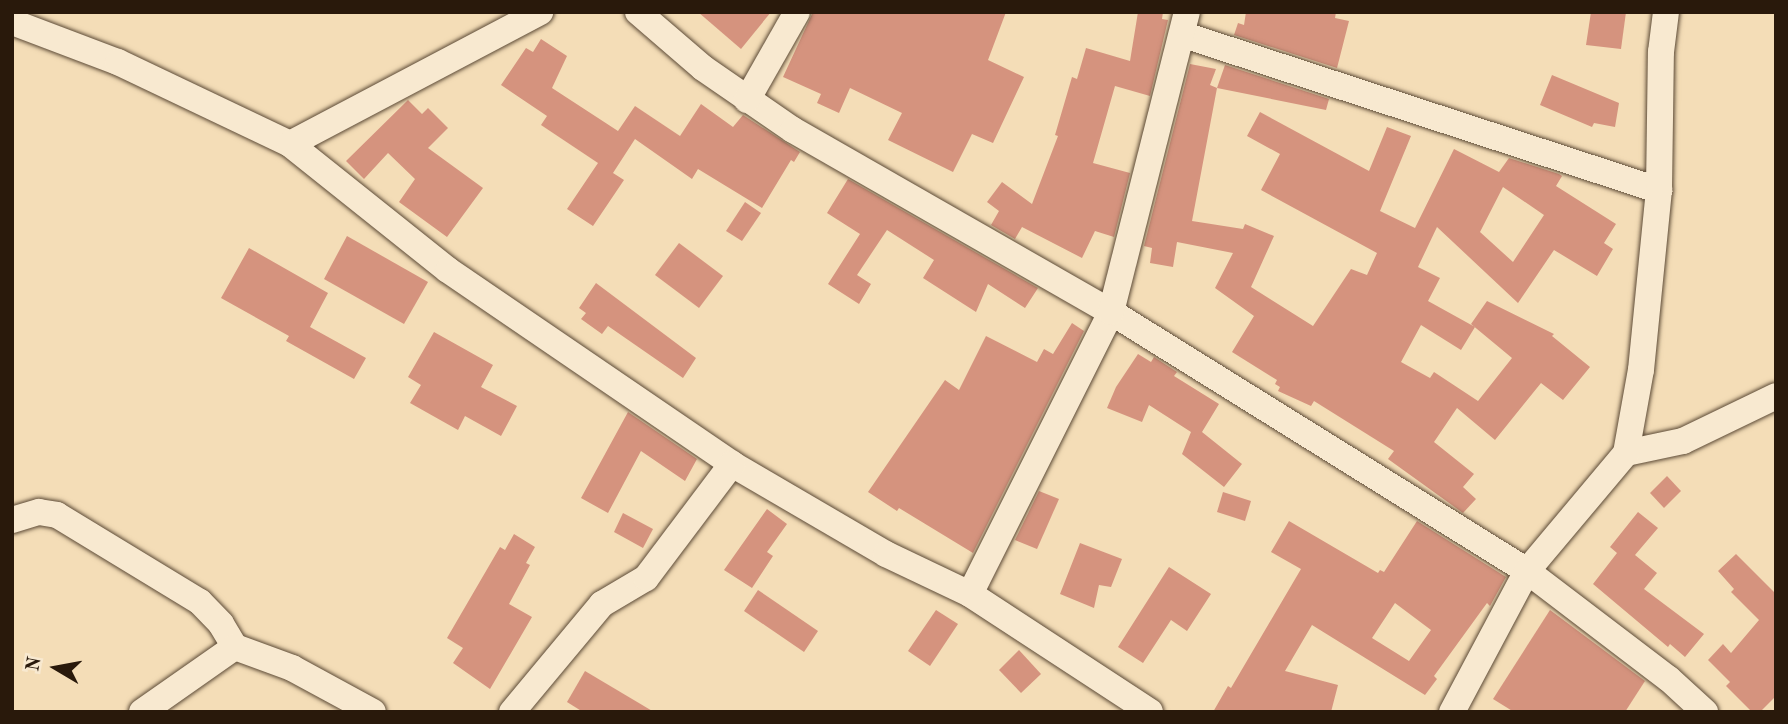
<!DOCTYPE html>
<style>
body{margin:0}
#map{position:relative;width:1788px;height:724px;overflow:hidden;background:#f4ddb7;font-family:"Old Standard TT",serif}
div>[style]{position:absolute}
.building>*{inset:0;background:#d5937e}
.roads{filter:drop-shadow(0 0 2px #5c4a36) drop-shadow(0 0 2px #5c4a36)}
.minor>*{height:26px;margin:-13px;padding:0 13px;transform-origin:13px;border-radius:13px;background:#f8e9d0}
span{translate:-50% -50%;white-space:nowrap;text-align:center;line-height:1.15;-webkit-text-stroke:7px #f8e9d0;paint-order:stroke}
.frame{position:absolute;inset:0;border:14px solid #29190b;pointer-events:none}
.north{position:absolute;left:21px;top:633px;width:70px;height:70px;-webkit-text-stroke:5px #f8e9d0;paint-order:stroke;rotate:280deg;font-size:19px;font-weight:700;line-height:28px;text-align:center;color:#29190b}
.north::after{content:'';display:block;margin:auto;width:24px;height:32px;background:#29190b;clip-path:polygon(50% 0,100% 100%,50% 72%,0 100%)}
</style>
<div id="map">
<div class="building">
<div style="clip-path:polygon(698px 12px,771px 12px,741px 49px)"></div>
<div style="clip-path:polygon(813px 12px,1006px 12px,988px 60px,1024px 77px,993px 143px,972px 134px,953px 172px,888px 140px,902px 113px,850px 88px,839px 113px,817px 103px,821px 94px,783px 77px)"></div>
<div style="clip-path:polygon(1138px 12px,1163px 12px,1162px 19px,1168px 20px,1150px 96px,1115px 86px,1093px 163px,1130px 173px,1114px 237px,1095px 231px,1082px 258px,1022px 227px,1015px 239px,991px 225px,999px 211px,987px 202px,1002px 182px,1032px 204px,1058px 136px,1055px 135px,1072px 77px,1077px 79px,1086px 48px,1130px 61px)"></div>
<div style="clip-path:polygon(1246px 12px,1336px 12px,1335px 18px,1349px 21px,1337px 68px,1234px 35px,1238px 23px,1244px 25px)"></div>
<div style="clip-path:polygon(1591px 12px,1626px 12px,1621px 49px,1586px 45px)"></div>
<div style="clip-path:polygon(541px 39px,567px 56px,552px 88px,618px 131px,635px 106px,680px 136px,701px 104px,733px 127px,743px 115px,800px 152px,794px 162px,791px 160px,762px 208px,698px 169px,692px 179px,635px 139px,613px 173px,624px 180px,593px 226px,567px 209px,598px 163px,541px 125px,547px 116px,501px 85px,526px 48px,533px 52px)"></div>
<div style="clip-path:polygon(evenodd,1190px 64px,1216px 69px,1210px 85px,1217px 88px,1192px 221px,1243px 229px,1245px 224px,1274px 236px,1251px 287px,1313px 326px,1351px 269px,1367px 275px,1377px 253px,1261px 190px,1280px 154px,1247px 136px,1260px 112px,1369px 171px,1387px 127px,1411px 136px,1380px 211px,1415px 228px,1454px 149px,1499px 172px,1509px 158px,1559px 174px,1562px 176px,1556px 186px,1616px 224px,1604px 243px,1613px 249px,1597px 276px,1554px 250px,1518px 303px,1437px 227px,1418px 267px,1440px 278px,1428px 301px,1475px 327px,1461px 350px,1421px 325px,1401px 362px,1430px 378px,1434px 372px,1478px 401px,1512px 358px,1471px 324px,1487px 301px,1554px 334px,1552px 336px,1590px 367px,1563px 400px,1541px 383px,1495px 440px,1457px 408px,1434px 442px,1474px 474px,1463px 487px,1476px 499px,1463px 513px,1388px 459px,1394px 451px,1314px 401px,1311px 406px,1278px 391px,1280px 387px,1275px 384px,1277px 380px,1232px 352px,1254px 316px,1215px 288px,1233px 253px,1177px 242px,1173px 267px,1150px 263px,1152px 248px,1144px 246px,1190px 64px,1503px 187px,1544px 215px,1513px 262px,1480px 232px,1503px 187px)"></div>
<div style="clip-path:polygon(1225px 65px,1329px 99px,1326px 110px,1217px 88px)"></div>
<div style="clip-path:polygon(1552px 75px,1619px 103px,1615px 127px,1594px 123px,1592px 127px,1540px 105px)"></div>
<div style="clip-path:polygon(408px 100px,422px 114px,428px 108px,448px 128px,428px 148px,483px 188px,447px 237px,399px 202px,415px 179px,388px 153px,364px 179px,346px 161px)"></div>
<div style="clip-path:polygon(848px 179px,1038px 288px,1025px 308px,988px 284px,976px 312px,923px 278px,934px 260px,887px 230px,857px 275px,871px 284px,859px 304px,828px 284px,860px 234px,827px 213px)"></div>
<div style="clip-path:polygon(745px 202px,761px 213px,742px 241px,726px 231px)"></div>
<div style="clip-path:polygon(347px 236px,428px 282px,404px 324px,324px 279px)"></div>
<div style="clip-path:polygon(679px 243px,723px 276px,699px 308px,655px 275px)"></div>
<div style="clip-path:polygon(249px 248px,328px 293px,310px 327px,366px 358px,354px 379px,286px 341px,289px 336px,221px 298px)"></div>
<div style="clip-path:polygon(596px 283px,696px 358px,683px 378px,608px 326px,602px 334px,581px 319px,586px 313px,579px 308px)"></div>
<div style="clip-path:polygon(1072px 323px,1084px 331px,973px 553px,899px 508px,897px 511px,868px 492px,945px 380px,959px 390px,986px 336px,1037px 362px,1044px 349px,1053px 354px)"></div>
<div style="clip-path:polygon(434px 332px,493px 365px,481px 387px,517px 406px,501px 436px,465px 416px,458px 430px,410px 403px,421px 385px,408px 377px)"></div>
<div style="clip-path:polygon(1138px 354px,1151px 362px,1154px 357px,1177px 372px,1174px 376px,1219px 404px,1202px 432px,1242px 464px,1224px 487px,1182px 454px,1191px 432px,1149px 405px,1142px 422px,1107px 408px,1116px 387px)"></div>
<div style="clip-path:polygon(628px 412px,697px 459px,685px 481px,641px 451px,608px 513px,581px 498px)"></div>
<div style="clip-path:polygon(1667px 476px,1681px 491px,1664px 508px,1650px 493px)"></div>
<div style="clip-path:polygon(1039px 491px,1059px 499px,1037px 549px,1015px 540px)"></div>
<div style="clip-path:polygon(1223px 492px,1251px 501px,1245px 521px,1217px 512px)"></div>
<div style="clip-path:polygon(767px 509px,787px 524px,767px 552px,773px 556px,752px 588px,724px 570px)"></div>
<div style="clip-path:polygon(1638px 512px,1658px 528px,1635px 555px,1657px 573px,1644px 589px,1704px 634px,1685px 657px,1670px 644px,1668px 647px,1593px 584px,1617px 553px,1610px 547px)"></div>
<div style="clip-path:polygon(623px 513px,653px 529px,643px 548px,614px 532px)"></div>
<div style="clip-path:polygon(evenodd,1289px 521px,1378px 573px,1380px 570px,1384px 572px,1417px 521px,1506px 577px,1490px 606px,1487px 603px,1434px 676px,1437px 679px,1425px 695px,1312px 625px,1285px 671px,1338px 685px,1331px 712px,1213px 712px,1228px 686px,1231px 688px,1301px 569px,1271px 552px,1289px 521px,1395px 603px,1431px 630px,1409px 661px,1372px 638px,1395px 603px)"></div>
<div style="clip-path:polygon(514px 534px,535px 547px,526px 563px,530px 565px,509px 604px,532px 617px,490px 689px,453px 663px,463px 648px,447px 638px,500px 547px,505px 550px)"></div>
<div style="clip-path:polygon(1080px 543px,1122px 559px,1111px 587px,1099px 585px,1094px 608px,1060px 594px)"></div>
<div style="clip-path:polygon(1736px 554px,1776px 594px,1776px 696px,1760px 712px,1752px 712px,1726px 686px,1730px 682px,1708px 660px,1723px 644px,1731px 653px,1759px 620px,1731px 592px,1734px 589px,1718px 571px)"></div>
<div style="clip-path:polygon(1169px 567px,1211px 594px,1187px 631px,1171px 620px,1143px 663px,1118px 647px)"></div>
<div style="clip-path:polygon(758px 590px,818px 631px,804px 652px,744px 611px)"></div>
<div style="clip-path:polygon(936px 610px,958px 624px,930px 666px,908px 651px)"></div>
<div style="clip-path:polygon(1550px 610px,1645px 681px,1625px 712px,1514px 712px,1493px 699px)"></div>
<div style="clip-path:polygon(1019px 650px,1041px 674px,1021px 693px,999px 670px)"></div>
<div style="clip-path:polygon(585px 671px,654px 712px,583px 712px,567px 702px)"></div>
</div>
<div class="roads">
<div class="minor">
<div style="left:638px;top:12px;width:86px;rotate:40.7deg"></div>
<div style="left:703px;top:68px;width:109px;rotate:34.6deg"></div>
<div style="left:793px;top:130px;width:366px;rotate:29.8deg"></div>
<div style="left:1111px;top:312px;width:490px;rotate:31.9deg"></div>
<div style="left:1527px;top:571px;width:178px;rotate:37.3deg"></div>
<div style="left:1669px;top:679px;width:49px;rotate:42.5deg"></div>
<div style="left:12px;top:22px;width:113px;rotate:20.7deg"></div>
<div style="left:118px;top:62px;width:191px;rotate:25.5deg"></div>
<div style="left:290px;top:144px;width:202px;rotate:38.6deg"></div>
<div style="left:448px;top:270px;width:344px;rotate:34.3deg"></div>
<div style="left:732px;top:464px;width:178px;rotate:30.3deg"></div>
<div style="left:886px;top:554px;width:93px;rotate:25.5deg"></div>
<div style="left:970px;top:594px;width:215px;rotate:33.2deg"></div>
<div style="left:1184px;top:35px;width:500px;rotate:18.1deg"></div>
<div style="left:747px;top:100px;width:101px;rotate:-60.4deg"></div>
<div style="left:290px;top:144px;width:283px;rotate:-27.8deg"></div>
<div style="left:1626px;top:453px;width:58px;rotate:-11.9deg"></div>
<div style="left:1683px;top:441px;width:103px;rotate:-25.8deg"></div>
<div style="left:12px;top:520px;width:28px;rotate:-17deg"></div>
<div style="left:39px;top:512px;width:18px;rotate:9deg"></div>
<div style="left:57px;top:515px;width:167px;rotate:31.3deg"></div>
<div style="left:200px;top:602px;width:30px;rotate:46deg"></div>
<div style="left:221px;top:624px;width:27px;rotate:59deg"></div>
<div style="left:235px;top:647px;width:61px;rotate:20.2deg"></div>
<div style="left:292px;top:668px;width:92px;rotate:28.5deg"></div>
<div style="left:970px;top:594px;width:315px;rotate:-63.4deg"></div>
<div style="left:1111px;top:312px;width:309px;rotate:-75.8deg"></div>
<div style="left:142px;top:712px;width:113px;rotate:-35deg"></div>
<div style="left:512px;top:712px;width:141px;rotate:-50.2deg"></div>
<div style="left:602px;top:604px;width:51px;rotate:-30.6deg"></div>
<div style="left:646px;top:578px;width:143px;rotate:-53deg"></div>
<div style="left:1452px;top:712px;width:160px;rotate:-62deg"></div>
<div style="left:1527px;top:571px;width:154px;rotate:-50deg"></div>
<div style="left:1626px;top:453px;width:84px;rotate:-79.8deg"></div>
<div style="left:1641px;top:370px;width:181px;rotate:-84.3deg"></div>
<div style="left:1659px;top:190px;width:138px;rotate:-89.2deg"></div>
<div style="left:1661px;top:52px;width:40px;rotate:-82.9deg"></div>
</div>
</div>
<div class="frame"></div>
<div class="north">N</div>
</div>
